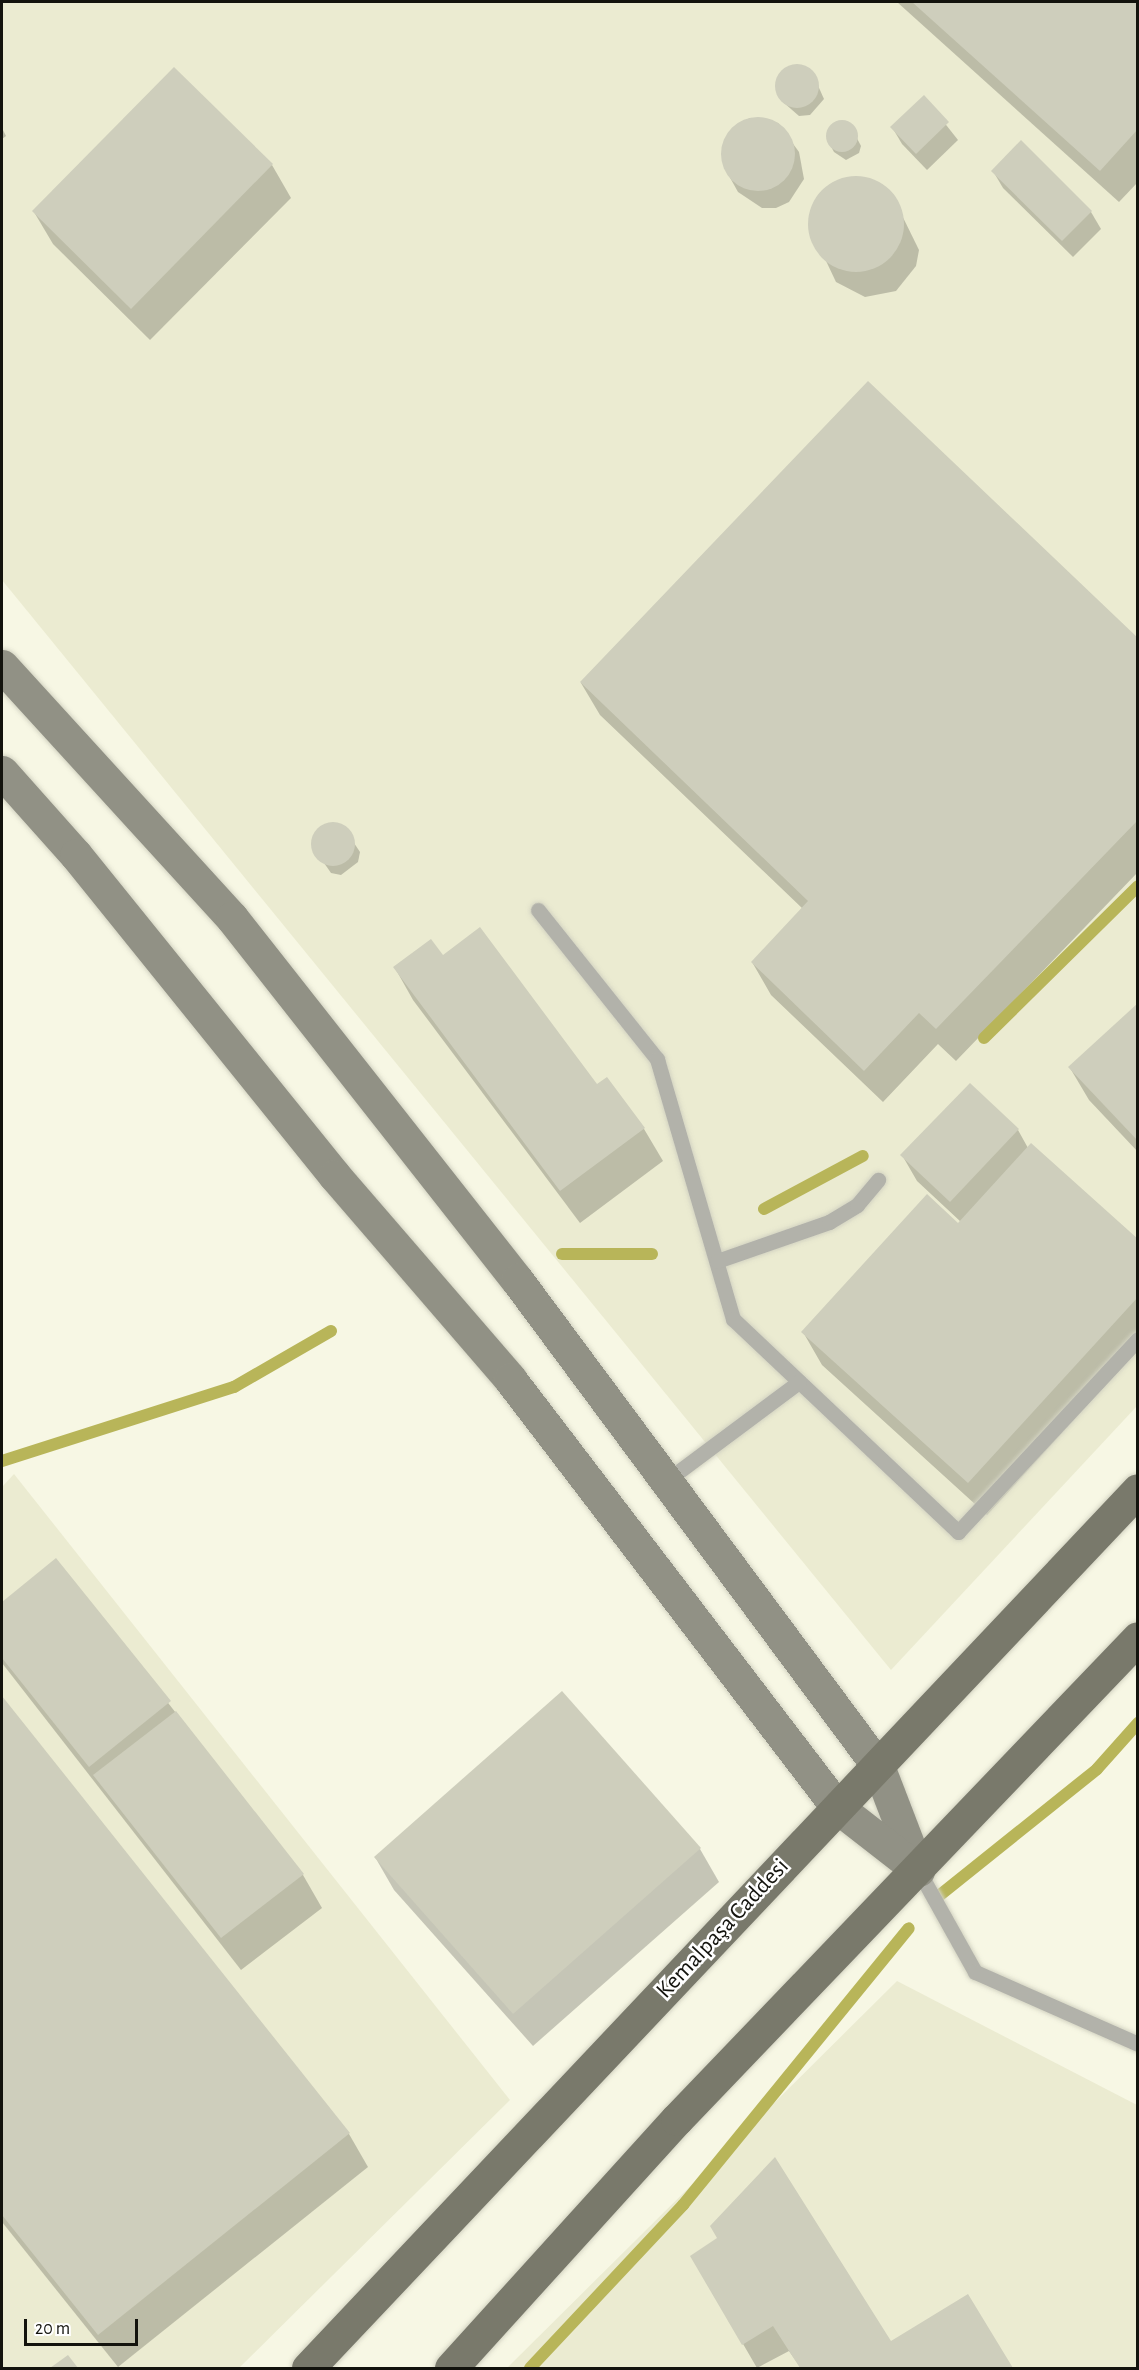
<!DOCTYPE html>
<meta charset="utf-8">
<style>
body{margin:0}
#map{position:relative;width:1139px;height:2370px;overflow:hidden;background:#f7f7e4;font-family:"Alegreya Sans",sans-serif}
div>[style]{position:absolute}
.built>*{inset:0;background:#ebebd1}
.shadow>*{inset:0;background:#0003}
.stream>*{height:12px;margin:-6px;padding:0 6px;transform-origin:6px;border-radius:6px;background:#b8b559}
.building>*{inset:0;background:#cecebc}
.round{border-radius:50%}
.roads{filter:drop-shadow(0 0 2px #d3d3c2) drop-shadow(0 0 2px #d3d3c2)}
.lane>*{height:15px;margin:-7.5px;padding:0 7.5px;transform-origin:7.5px;border-radius:7.5px;background:#b2b2aa}
.secondary>*{height:33px;margin:-16.5px;padding:0 16.5px;transform-origin:16.5px;border-radius:16.5px;background:#919185}
.primary>*{height:33px;margin:-16.5px;padding:0 16.5px;transform-origin:16.5px;border-radius:16.5px;background:#79796b}
span{translate:-50% -50%;white-space:nowrap;text-align:center;line-height:1.15;-webkit-text-stroke:5px #fff;paint-order:stroke}
.street-label{font-size:24px;color:#13130d}
.frame{position:absolute;inset:0;border:3px solid #13130d;pointer-events:none}
.scale{position:absolute;left:24px;top:2319px;width:114px;height:27px;box-sizing:border-box;border:3px solid #13130d;border-top:0;padding-left:8px;font-size:18px;line-height:21px;white-space:nowrap;color:#13130d;-webkit-text-stroke:4px #fff;paint-order:stroke}
</style>
<div id="map">
<div class="built">
<div style="clip-path:polygon(2px 2px,1137px 2px,1137px 1406px,891px 1670px,2px 580px)"></div>
<div style="clip-path:polygon(14px 1474px,510px 2100px,239px 2368px,2px 2368px,2px 1487px)"></div>
<div style="clip-path:polygon(897px 1981px,1137px 2105px,1137px 2368px,507px 2368px)"></div>
</div>
<div class="shadow">
<div style="clip-path:polygon(897px 2px,1138px 2px,1138px 182px,1119px 202px)"></div>
<div style="clip-path:polygon(801px 65px,811px 70px,824px 99px,810px 115px,799px 116px,783px 102px,777px 82px,781px 72px)"></div>
<div style="clip-path:polygon(924px 97px,958px 140px,927px 170px,902px 144px,892px 127px)"></div>
<div style="clip-path:polygon(750px 118px,778px 123px,799px 152px,804px 179px,789px 202px,776px 208px,762px 208px,738px 192px,728px 174px,722px 147px,738px 124px)"></div>
<div style="clip-path:polygon(835px 123px,849px 123px,861px 146px,859px 153px,846px 160px,834px 152px,829px 143px,830px 128px)"></div>
<div style="clip-path:polygon(2px 128px,6px 136px,2px 139px)"></div>
<div style="clip-path:polygon(272px 165px,291px 198px,150px 340px,53px 244px,34px 212px)"></div>
<div style="clip-path:polygon(993px 171px,1091px 212px,1101px 229px,1073px 257px,1003px 188px)"></div>
<div style="clip-path:polygon(863px 178px,891px 193px,919px 250px,916px 266px,896px 291px,865px 297px,836px 282px,809px 225px,812px 210px,832px 185px)"></div>
<div style="clip-path:polygon(1138px 640px,1138px 872px,956px 1061px,938px 1044px,883px 1102px,771px 995px,752px 962px,803px 909px,600px 715px,581px 683px)"></div>
<div style="clip-path:polygon(331px 823px,342px 825px,360px 852px,358px 862px,341px 875px,331px 873px,313px 847px,321px 827px)"></div>
<div style="clip-path:polygon(443px 957px,644px 1129px,663px 1161px,580px 1223px,413px 1000px,395px 968px)"></div>
<div style="clip-path:polygon(1138px 1005px,1138px 1152px,1089px 1100px,1070px 1068px)"></div>
<div style="clip-path:polygon(970px 1085px,1018px 1130px,1028px 1148px,1138px 1241px,1138px 1350px,987px 1515px,822px 1365px,803px 1332px,961px 1222px,917px 1181px,902px 1155px)"></div>
<div style="clip-path:polygon(56px 1560px,303px 1875px,322px 1908px,241px 1970px,2px 1663px,2px 1604px)"></div>
<div style="clip-path:polygon(2px 1699px,349px 2134px,368px 2167px,118px 2367px,2px 2222px)"></div>
<div style="clip-path:polygon(700px 1849px,719px 1882px,533px 2046px,394px 1890px,375px 1857px)"></div>
<div style="clip-path:polygon(692px 2256px,891px 2343px,967px 2296px,1011px 2368px,801px 2368px,789px 2351px,757px 2368px)"></div>
</div>
<div class="stream">
<div style="left:984px;top:1038px;width:216px;rotate:-44.6deg"></div>
<div style="left:764px;top:1209px;width:112px;rotate:-28.2deg"></div>
<div style="left:562px;top:1254px;width:90px"></div>
<div style="left:2px;top:1461px;width:244px;rotate:-17.7deg"></div>
<div style="left:234px;top:1387px;width:112px;rotate:-30deg"></div>
<div style="left:940px;top:1895px;width:201px;rotate:-38.7deg"></div>
<div style="left:1097px;top:1769px;width:62px;rotate:-48.3deg"></div>
<div style="left:530px;top:2368px;width:224px;rotate:-46.8deg"></div>
<div style="left:683px;top:2205px;width:357px;rotate:-50.8deg"></div>
</div>
<div class="building">
<div style="clip-path:polygon(912px 2px,1138px 2px,1138px 129px,1100px 171px)"></div>
<div class="round" style="left:775px;top:64px;width:44px;height:44px"></div>
<div style="clip-path:polygon(174px 67px,273px 164px,131px 309px,32px 211px)"></div>
<div style="clip-path:polygon(924px 95px,949px 122px,916px 154px,890px 127px)"></div>
<div class="round" style="left:721px;top:117px;width:74px;height:74px"></div>
<div class="round" style="left:826px;top:120px;width:32px;height:32px"></div>
<div style="clip-path:polygon(1021px 140px,1092px 211px,1062px 241px,991px 171px)"></div>
<div class="round" style="left:808px;top:176px;width:96px;height:96px"></div>
<div style="clip-path:polygon(868px 381px,1138px 638px,1138px 820px,936px 1029px,919px 1013px,864px 1071px,751px 962px,808px 901px,580px 682px)"></div>
<div class="round" style="left:311px;top:822px;width:44px;height:44px"></div>
<div style="clip-path:polygon(480px 927px,597px 1084px,607px 1077px,645px 1128px,560px 1191px,393px 967px,431px 939px,443px 955px)"></div>
<div style="clip-path:polygon(1138px 1003px,1138px 1141px,1068px 1067px)"></div>
<div style="clip-path:polygon(970px 1083px,1019px 1129px,950px 1202px,900px 1155px)"></div>
<div style="clip-path:polygon(1031px 1143px,1138px 1239px,1138px 1297px,968px 1483px,801px 1332px,927px 1194px,958px 1223px)"></div>
<div style="clip-path:polygon(56px 1558px,171px 1701px,89px 1767px,2px 1658px,2px 1602px)"></div>
<div style="clip-path:polygon(562px 1691px,701px 1848px,513px 2014px,374px 1857px)"></div>
<div style="clip-path:polygon(2px 1696px,350px 2133px,98px 2335px,2px 2215px)"></div>
<div style="clip-path:polygon(176px 1711px,304px 1874px,221px 1938px,93px 1775px)"></div>
<div style="clip-path:polygon(775px 2157px,891px 2341px,968px 2294px,1013px 2368px,800px 2368px,773px 2326px,742px 2345px,690px 2256px,717px 2238px,710px 2226px)"></div>
<div style="clip-path:polygon(68px 2355px,78px 2368px,50px 2368px)"></div>
</div>
<div class="roads">
<div class="lane">
<div style="left:538px;top:910px;width:191px;rotate:51.4deg"></div>
<div style="left:657px;top:1059px;width:271px;rotate:73.7deg"></div>
<div style="left:733px;top:1319px;width:310px;rotate:43.4deg"></div>
<div style="left:958px;top:1532px;width:264px;rotate:-47deg"></div>
<div style="left:717px;top:1261px;width:119px;rotate:-19.2deg"></div>
<div style="left:829px;top:1222px;width:33px;rotate:-31deg"></div>
<div style="left:857px;top:1205px;width:33px;rotate:-50deg"></div>
<div style="left:666px;top:1481px;width:166px;rotate:-36.7deg"></div>
<div style="left:918px;top:1870px;width:117px;rotate:60.8deg"></div>
<div style="left:975px;top:1972px;width:178px;rotate:23.8deg"></div>
</div>
<div class="secondary">
<div style="left:2px;top:666px;width:341px;rotate:47.6deg"></div>
<div style="left:232px;top:918px;width:461px;rotate:51.8deg"></div>
<div style="left:517px;top:1280px;width:605px;rotate:53.4deg"></div>
<div style="left:878px;top:1766px;width:111px;rotate:69deg"></div>
<div style="left:2px;top:772px;width:111px;rotate:48.3deg"></div>
<div style="left:76px;top:855px;width:412px;rotate:51.1deg"></div>
<div style="left:335px;top:1176px;width:268px;rotate:49.2deg"></div>
<div style="left:510px;top:1379px;width:539px;rotate:52.62deg"></div>
<div style="left:837px;top:1807px;width:103px;rotate:37.9deg"></div>
</div>
<div class="primary">
<div style="left:308px;top:2368px;width:1208px;rotate:-46.61deg"></div>
<div style="left:451px;top:2368px;width:336px;rotate:-47.8deg"></div>
<div style="left:677px;top:2119px;width:666px;rotate:-46.22deg"></div>
</div>
</div>
<div class="street-label">
<span style="left:723px;top:1929px;rotate:-47deg">Kemalpaşa Caddesi</span>
</div>
<div class="frame"></div>
<div class="scale">20 m</div>
</div>
